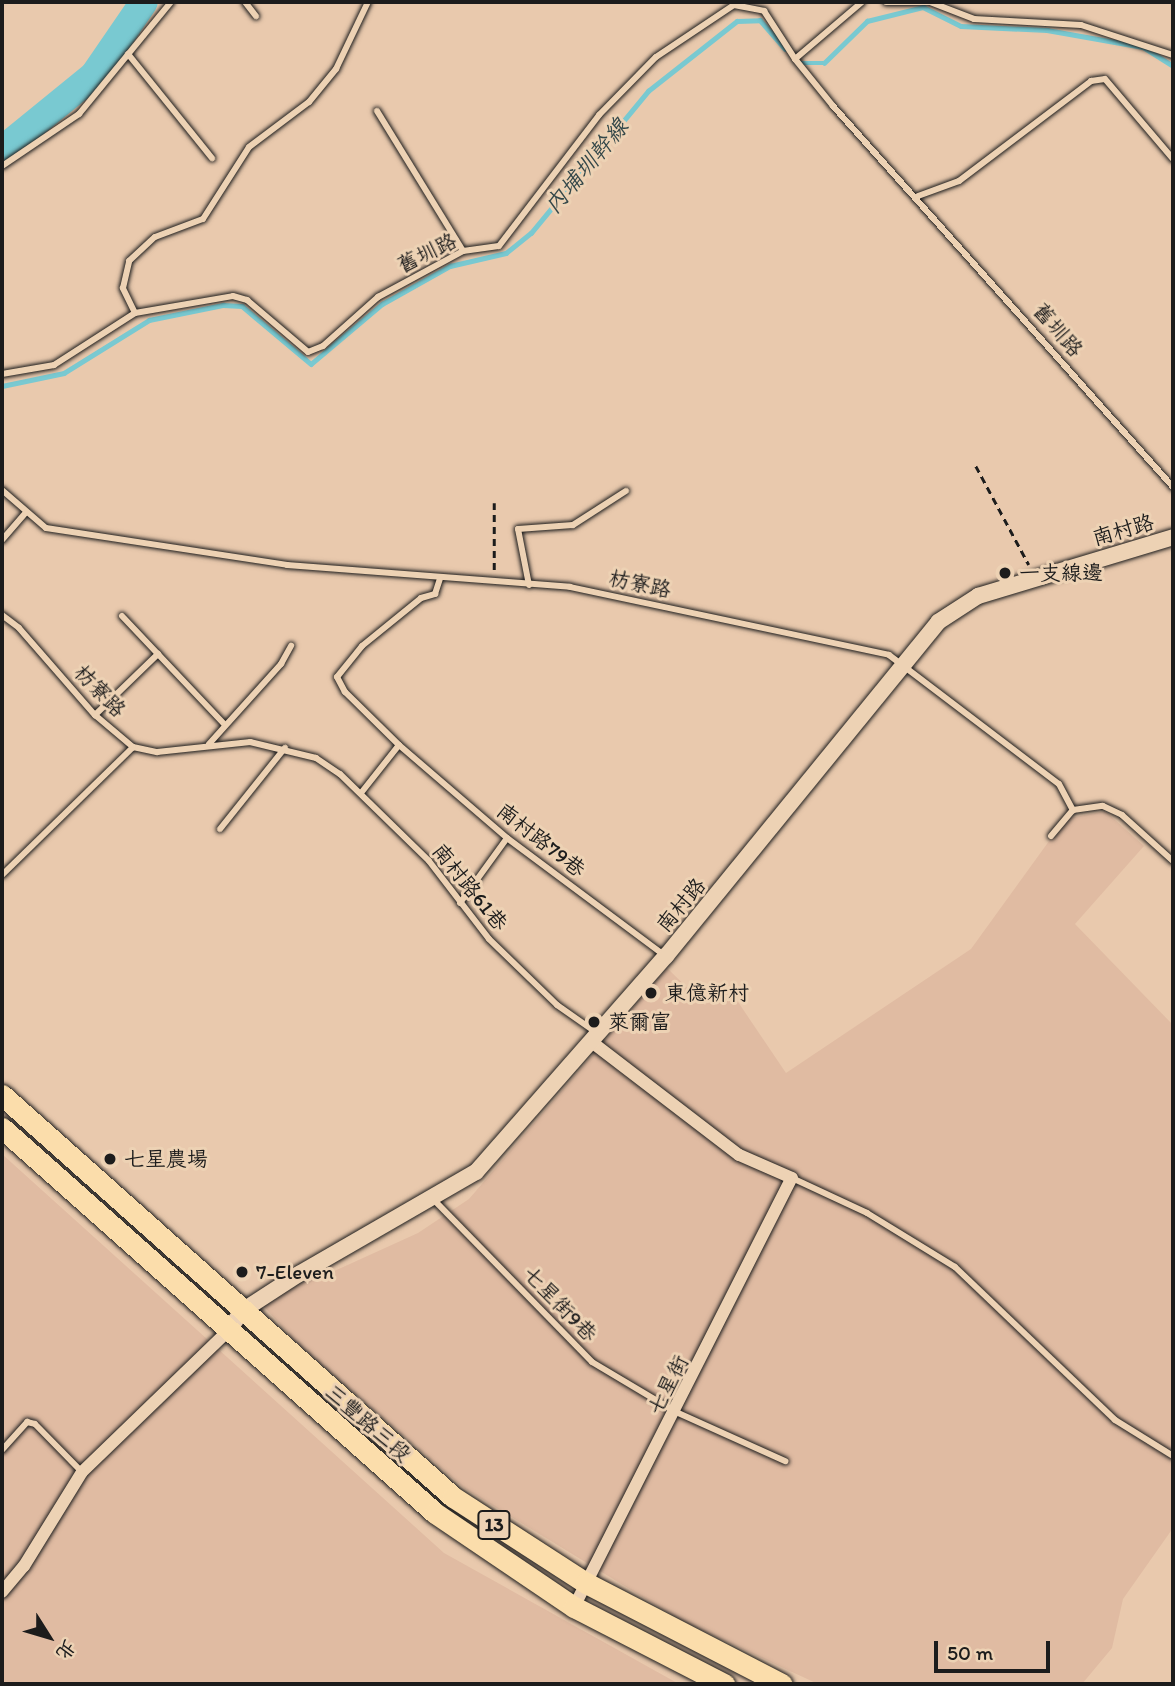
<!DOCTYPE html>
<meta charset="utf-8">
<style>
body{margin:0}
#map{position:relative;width:1175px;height:1686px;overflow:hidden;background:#e9c9ad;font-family:Itim,"LXGW WenKai TC",sans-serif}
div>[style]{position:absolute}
.built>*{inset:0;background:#e0bba2}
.stream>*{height:4.5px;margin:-2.25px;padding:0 2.25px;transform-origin:2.25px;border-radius:2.25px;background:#79c9d1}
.river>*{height:28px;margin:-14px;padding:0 14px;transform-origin:14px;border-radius:14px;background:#79c9d1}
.path>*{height:2.5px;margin-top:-1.25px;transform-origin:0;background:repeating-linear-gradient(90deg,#1c1c1c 0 7px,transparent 0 12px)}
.roads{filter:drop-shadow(0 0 2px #1c1c1c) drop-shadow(0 0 2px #1c1c1c)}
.service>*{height:6px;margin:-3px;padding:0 3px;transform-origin:3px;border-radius:3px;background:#edd2b4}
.minor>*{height:12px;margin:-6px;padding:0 6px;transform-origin:6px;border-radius:6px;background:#edd2b4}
.tertiary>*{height:16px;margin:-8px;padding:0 8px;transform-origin:8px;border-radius:8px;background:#edd2b4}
.primary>*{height:21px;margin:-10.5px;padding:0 10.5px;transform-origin:10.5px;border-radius:10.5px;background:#fbddab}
.dots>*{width:19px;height:19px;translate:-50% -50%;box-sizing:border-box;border:4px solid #edd2b4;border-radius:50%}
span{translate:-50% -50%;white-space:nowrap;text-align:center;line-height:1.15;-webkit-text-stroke:6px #edd2b4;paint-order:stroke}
.shield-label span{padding:2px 5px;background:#edd2b4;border:2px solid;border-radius:5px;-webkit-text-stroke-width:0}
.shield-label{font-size:19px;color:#1c1c1c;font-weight:700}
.street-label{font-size:21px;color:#1c1c1c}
.poi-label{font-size:21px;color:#1c1c1c}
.left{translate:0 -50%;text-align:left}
.water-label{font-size:23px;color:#334749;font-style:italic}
.frame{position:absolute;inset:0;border:4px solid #1c1c1c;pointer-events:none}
.north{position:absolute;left:14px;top:1602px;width:70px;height:70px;-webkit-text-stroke:5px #edd2b4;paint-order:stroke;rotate:127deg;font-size:19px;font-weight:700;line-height:28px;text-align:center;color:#1c1c1c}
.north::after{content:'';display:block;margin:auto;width:24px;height:32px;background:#1c1c1c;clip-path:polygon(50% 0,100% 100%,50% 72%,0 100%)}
.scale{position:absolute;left:934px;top:1641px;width:116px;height:32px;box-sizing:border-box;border:4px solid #1c1c1c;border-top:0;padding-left:9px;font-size:21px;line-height:24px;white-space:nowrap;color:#1c1c1c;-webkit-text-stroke:5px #edd2b4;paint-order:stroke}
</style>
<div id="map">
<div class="built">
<div style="clip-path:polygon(1105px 811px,1144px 846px,1075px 924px,1173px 1025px,1173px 1528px,1123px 1599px,1112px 1648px,1082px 1684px,818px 1684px,682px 1621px,464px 1488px,297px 1343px,259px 1301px,288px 1276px,319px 1278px,418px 1233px,469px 1199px,667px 968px,705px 1005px,719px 989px,736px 999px,786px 1073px,971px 949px,1065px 819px)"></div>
<div style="clip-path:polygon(2px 1154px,444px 1553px,679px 1684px,2px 1684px)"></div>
</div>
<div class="stream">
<div style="left:798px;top:63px;width:26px"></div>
<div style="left:824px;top:63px;width:60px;rotate:-44.3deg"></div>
<div style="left:867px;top:21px;width:58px;rotate:-14deg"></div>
<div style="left:923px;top:7px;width:42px;rotate:26.6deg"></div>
<div style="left:961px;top:26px;width:86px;rotate:2.7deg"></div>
<div style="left:1047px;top:30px;width:97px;rotate:10deg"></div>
<div style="left:1143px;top:47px;width:36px;rotate:32deg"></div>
<div style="left:2px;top:386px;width:63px;rotate:-11.8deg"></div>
<div style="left:64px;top:373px;width:100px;rotate:-31.9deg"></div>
<div style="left:149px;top:320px;width:76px;rotate:-11.5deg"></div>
<div style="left:223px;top:305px;width:19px;rotate:3deg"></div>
<div style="left:242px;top:306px;width:90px;rotate:40deg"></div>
<div style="left:311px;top:364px;width:93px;rotate:-40.2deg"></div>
<div style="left:382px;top:304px;width:78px;rotate:-29.2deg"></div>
<div style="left:450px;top:266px;width:57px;rotate:-13.1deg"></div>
<div style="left:506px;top:253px;width:32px;rotate:-39deg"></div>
<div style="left:531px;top:233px;width:184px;rotate:-50.5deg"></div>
<div style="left:648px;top:91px;width:113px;rotate:-38.2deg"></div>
<div style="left:737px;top:21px;width:23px;rotate:-2deg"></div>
<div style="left:760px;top:20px;width:38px;rotate:49deg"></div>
</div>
<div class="river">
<div style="left:2px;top:150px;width:119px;rotate:-39.2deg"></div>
<div style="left:94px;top:75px;width:88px;rotate:-55.6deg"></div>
</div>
<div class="path">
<div style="left:976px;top:466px;width:112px;rotate:61.8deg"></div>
<div style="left:494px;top:570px;width:67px;rotate:-90deg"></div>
</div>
<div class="roads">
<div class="service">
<div style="left:245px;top:2px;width:18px;rotate:52deg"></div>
<div style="left:886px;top:2px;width:44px"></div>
<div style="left:930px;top:2px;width:47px;rotate:21.1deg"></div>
<div style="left:974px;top:19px;width:107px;rotate:3.2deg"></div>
<div style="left:1081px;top:25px;width:97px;rotate:18.1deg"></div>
<div style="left:128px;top:54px;width:134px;rotate:51.1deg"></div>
<div style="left:795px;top:59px;width:88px;rotate:-40.4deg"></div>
<div style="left:377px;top:111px;width:164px;rotate:58.4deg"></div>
<div style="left:2px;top:166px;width:93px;rotate:-34deg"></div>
<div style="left:79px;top:114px;width:145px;rotate:-50.6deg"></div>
<div style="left:918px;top:196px;width:44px;rotate:-20.1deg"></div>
<div style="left:959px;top:181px;width:166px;rotate:-37.1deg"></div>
<div style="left:1091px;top:81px;width:14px;rotate:-8deg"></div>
<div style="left:1105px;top:79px;width:105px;rotate:49.6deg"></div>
<div style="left:135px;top:313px;width:28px;rotate:-116deg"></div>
<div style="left:123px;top:288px;width:28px;rotate:-77deg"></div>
<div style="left:129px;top:261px;width:35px;rotate:-43deg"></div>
<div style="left:155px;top:237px;width:51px;rotate:-20.6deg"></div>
<div style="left:203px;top:219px;width:85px;rotate:-57.4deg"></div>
<div style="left:249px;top:147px;width:75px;rotate:-36.9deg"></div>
<div style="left:309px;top:102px;width:43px;rotate:-50.7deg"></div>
<div style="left:336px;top:69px;width:74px;rotate:-64.5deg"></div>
<div style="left:2px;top:374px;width:53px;rotate:-9.8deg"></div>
<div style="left:54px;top:365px;width:96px;rotate:-32.7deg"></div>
<div style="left:135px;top:313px;width:99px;rotate:-9.8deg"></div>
<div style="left:233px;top:296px;width:15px;rotate:16deg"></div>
<div style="left:247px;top:300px;width:80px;rotate:40.4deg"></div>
<div style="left:308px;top:352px;width:16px;rotate:-22deg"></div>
<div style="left:323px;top:346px;width:74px;rotate:-41.7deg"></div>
<div style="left:378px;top:297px;width:97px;rotate:-28.4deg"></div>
<div style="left:463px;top:251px;width:36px;rotate:-8deg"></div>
<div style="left:499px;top:246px;width:165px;rotate:-52.6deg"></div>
<div style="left:599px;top:115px;width:81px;rotate:-45.5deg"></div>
<div style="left:656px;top:57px;width:94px;rotate:-33.7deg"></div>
<div style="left:734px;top:5px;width:31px;rotate:11deg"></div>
<div style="left:764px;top:11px;width:57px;rotate:57.1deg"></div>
<div style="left:795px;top:59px;width:60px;rotate:51deg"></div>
<div style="left:833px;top:106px;width:511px;rotate:48.25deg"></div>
<div style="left:2px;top:490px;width:58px;rotate:40.8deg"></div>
<div style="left:46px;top:528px;width:244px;rotate:8.7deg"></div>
<div style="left:287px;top:565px;width:284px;rotate:4.4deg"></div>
<div style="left:570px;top:587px;width:326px;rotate:12deg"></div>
<div style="left:889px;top:655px;width:213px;rotate:37.2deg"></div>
<div style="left:1059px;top:784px;width:30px;rotate:62deg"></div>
<div style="left:1073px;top:810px;width:30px;rotate:-8deg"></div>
<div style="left:1103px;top:806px;width:21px;rotate:25deg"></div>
<div style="left:1122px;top:815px;width:69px;rotate:42deg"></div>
<div style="left:2px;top:540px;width:35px;rotate:-49deg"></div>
<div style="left:529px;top:585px;width:57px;rotate:-101.1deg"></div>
<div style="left:518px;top:529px;width:55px;rotate:-4.2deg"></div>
<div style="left:573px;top:525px;width:63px;rotate:-32.7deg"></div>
<div style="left:2px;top:615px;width:21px;rotate:37deg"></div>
<div style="left:19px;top:628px;width:116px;rotate:48.9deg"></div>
<div style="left:95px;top:715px;width:50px;rotate:40.1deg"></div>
<div style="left:133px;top:747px;width:25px;rotate:12deg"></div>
<div style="left:157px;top:752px;width:94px;rotate:-6.1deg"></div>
<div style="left:250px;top:742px;width:68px;rotate:13.6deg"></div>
<div style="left:316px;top:758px;width:29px;rotate:34deg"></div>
<div style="left:340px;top:774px;width:124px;rotate:44.3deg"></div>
<div style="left:429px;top:861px;width:98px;rotate:52.4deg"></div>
<div style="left:489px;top:939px;width:95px;rotate:44.1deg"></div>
<div style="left:557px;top:1005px;width:49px;rotate:35deg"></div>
<div style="left:122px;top:616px;width:150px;rotate:46.6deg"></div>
<div style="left:95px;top:715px;width:88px;rotate:-44.1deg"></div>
<div style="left:209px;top:744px;width:108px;rotate:-48deg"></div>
<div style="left:281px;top:664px;width:21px;rotate:-61deg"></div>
<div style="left:399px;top:745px;width:143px;rotate:40.7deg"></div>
<div style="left:507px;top:838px;width:196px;rotate:36.7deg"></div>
<div style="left:361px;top:793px;width:61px;rotate:-51.6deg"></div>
<div style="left:399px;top:745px;width:76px;rotate:-135.5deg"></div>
<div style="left:345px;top:692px;width:17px;rotate:-118deg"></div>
<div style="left:337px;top:677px;width:40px;rotate:-51deg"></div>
<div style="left:362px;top:646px;width:76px;rotate:-39.1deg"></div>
<div style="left:421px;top:598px;width:15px;rotate:-16deg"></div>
<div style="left:435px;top:594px;width:16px;rotate:-72deg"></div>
<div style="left:220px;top:829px;width:104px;rotate:-51.3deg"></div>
<div style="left:1051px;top:836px;width:34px;rotate:-50deg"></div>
<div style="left:2px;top:875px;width:183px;rotate:-44.3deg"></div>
<div style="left:460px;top:903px;width:80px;rotate:-54.1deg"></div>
<div style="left:792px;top:1178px;width:83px;rotate:25deg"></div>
<div style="left:867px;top:1213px;width:103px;rotate:31.5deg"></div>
<div style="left:955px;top:1267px;width:221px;rotate:43.7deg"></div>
<div style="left:1115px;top:1420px;width:68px;rotate:31.8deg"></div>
<div style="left:434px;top:1200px;width:226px;rotate:45.7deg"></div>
<div style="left:592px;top:1362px;width:98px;rotate:30.8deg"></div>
<div style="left:676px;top:1412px;width:120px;rotate:24.2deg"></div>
<div style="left:2px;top:1450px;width:38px;rotate:-48deg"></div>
<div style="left:27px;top:1422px;width:8px;rotate:14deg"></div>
<div style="left:35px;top:1424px;width:67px;rotate:45.6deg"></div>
</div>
<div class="minor">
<div style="left:2px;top:1592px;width:34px;rotate:-50deg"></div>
<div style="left:24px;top:1566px;width:110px;rotate:-58.3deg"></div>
<div style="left:82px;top:1472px;width:202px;rotate:-44deg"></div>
<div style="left:574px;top:1607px;width:481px;rotate:-63.1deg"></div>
<div style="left:792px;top:1178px;width:58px;rotate:-156.5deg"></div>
<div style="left:739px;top:1155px;width:185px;rotate:-142.5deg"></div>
</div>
<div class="tertiary">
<div style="left:227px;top:1332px;width:26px;rotate:-54deg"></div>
<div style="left:242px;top:1311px;width:68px;rotate:-33deg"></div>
<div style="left:299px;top:1274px;width:204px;rotate:-30deg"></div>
<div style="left:476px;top:1172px;width:288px;rotate:-48.7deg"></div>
<div style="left:666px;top:956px;width:431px;rotate:-50.8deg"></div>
<div style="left:938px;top:622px;width:48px;rotate:-33deg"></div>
<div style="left:978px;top:596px;width:204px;rotate:-16.8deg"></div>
</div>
<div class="primary">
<div style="left:2px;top:1095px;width:604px;rotate:41.71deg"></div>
<div style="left:453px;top:1497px;width:158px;rotate:32.9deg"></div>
<div style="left:586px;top:1583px;width:220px;rotate:27.3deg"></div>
<div style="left:2px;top:1128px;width:579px;rotate:41.64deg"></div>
<div style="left:435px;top:1513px;width:168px;rotate:34.1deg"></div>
<div style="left:574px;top:1607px;width:169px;rotate:27.2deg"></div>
</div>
</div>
<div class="dots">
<div style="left:1005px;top:573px;background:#1c1c1c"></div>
<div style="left:651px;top:993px;background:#1c1c1c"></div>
<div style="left:594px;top:1022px;background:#1c1c1c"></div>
<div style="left:110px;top:1159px;background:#1c1c1c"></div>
<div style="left:242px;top:1272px;background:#1c1c1c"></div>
</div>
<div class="shield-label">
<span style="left:494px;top:1525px">13</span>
</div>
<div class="street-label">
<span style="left:427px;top:253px;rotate:-26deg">舊圳路</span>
<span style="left:1058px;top:330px;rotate:49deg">舊圳路</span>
<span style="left:1123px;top:530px;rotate:-16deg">南村路</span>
<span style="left:640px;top:584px;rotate:12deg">枋寮路</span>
<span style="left:100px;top:691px;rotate:46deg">枋寮路</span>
<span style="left:541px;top:840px;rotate:38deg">南村路79巷</span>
<span style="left:470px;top:887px;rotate:51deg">南村路61巷</span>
<span style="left:681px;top:905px;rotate:-50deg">南村路</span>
<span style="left:560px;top:1304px;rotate:46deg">七星街9巷</span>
<span style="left:668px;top:1385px;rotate:-63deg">七星街</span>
<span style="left:368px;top:1423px;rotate:41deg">三豐路三段</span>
</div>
<div class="poi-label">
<span class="left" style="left:1019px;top:573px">一支線邊</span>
<span class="left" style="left:665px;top:993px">東億新村</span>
<span class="left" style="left:608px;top:1022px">萊爾富</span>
<span class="left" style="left:124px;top:1159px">七星農場</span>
<span class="left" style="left:256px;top:1272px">7-Eleven</span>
</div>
<div class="water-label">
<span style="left:586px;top:166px;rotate:-50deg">內埔圳幹線</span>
</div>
<div class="frame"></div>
<div class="north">北</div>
<div class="scale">50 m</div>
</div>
